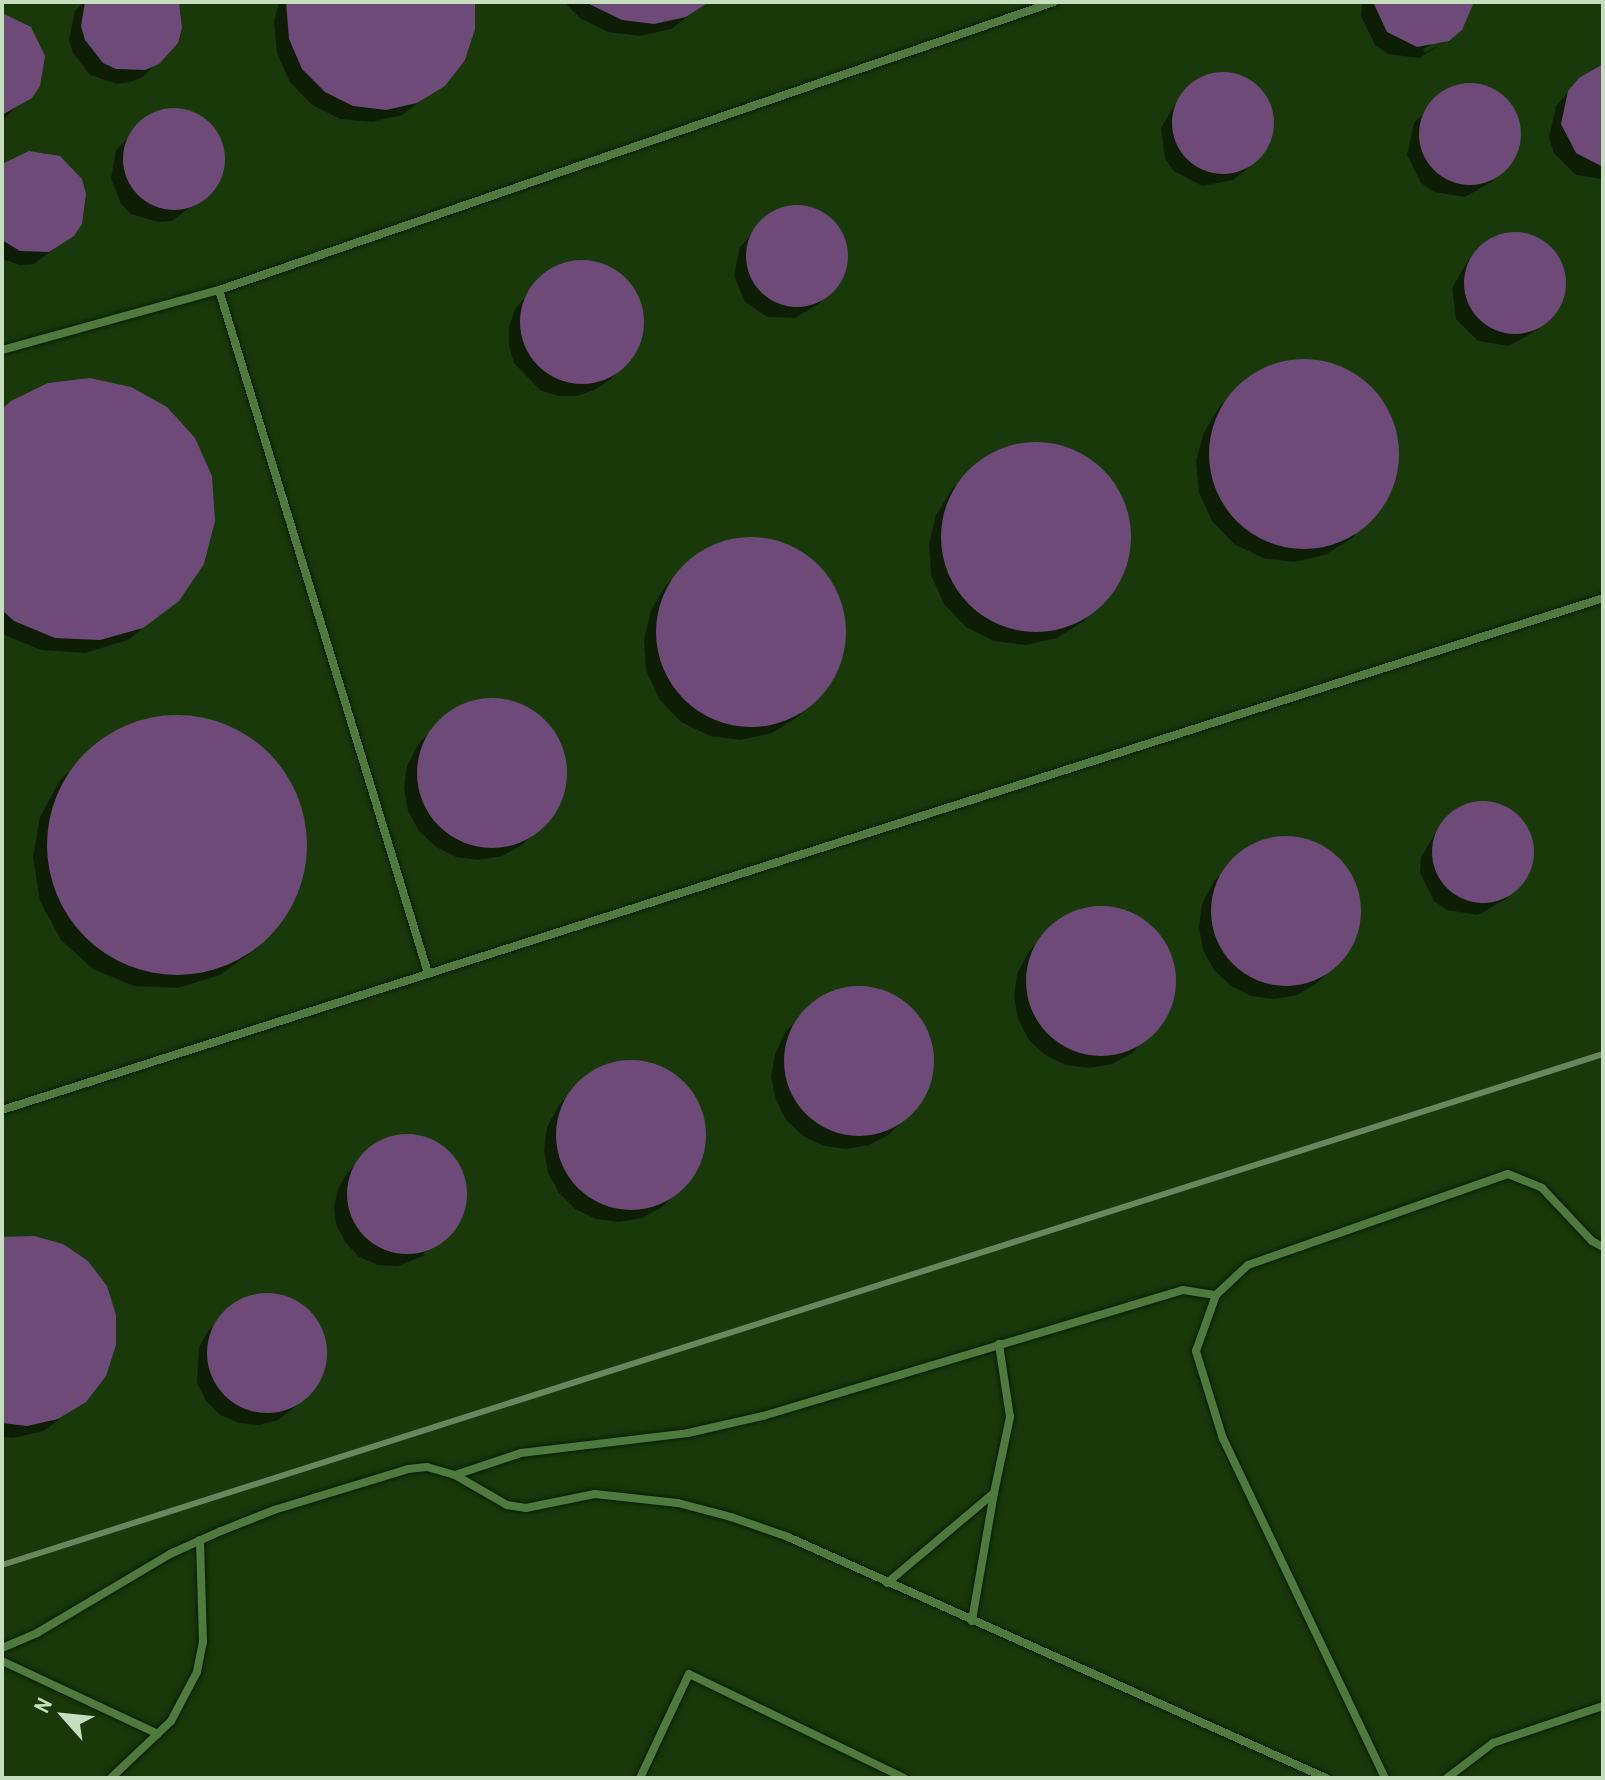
<!DOCTYPE html>
<style>
body{margin:0}
#map{position:relative;width:1605px;height:1780px;overflow:hidden;background:#19390b;font-family:"Archivo Narrow",sans-serif}
div>[style]{position:absolute}
.shadow>*{inset:0;background:#0007}
.building>*{inset:0;background:#6d4a78}
.round{border-radius:50%}
.roads{filter:drop-shadow(0 0 2px #081e01) drop-shadow(0 0 2px #081e01)}
.lane>*{height:8px;margin:-4px;padding:0 4px;transform-origin:4px;border-radius:4px;background:#4e7a3e}
.rail>*{height:6px;margin:-3px;padding:0 3px;transform-origin:3px;border-radius:3px;background:#6a865f}
span{translate:-50% -50%;white-space:nowrap;text-align:center;line-height:1.15;-webkit-text-stroke:6px #19390b;paint-order:stroke}
.frame{position:absolute;inset:0;border:4px solid #c6debe;pointer-events:none}
.north{position:absolute;left:24px;top:1676px;width:80px;height:80px;-webkit-text-stroke:6px #19390b;paint-order:stroke;rotate:297deg;font-size:22px;font-weight:700;line-height:32px;text-align:center;color:#c6debe}
.north::after{content:'';display:block;margin:auto;width:28px;height:36px;background:#c6debe;clip-path:polygon(50% 0,100% 100%,50% 72%,0 100%)}
</style>
<div id="map">
<div class="shadow">
<div style="clip-path:polygon(84px 2px,177px 2px,181px 13px,176px 42px,143px 77px,130px 82px,117px 84px,90px 75px,73px 53px,69px 40px,75px 11px)"></div>
<div style="clip-path:polygon(279px 2px,473px 2px,443px 84px,402px 115px,371px 122px,340px 119px,312px 105px,290px 82px,277px 53px,274px 21px)"></div>
<div style="clip-path:polygon(564px 2px,707px 2px,671px 29px,640px 36px,608px 32px,580px 18px)"></div>
<div style="clip-path:polygon(1362px 2px,1472px 2px,1453px 33px,1423px 49px,1425px 53px,1450px 39px,1419px 58px,1388px 54px,1375px 45px,1361px 16px)"></div>
<div style="clip-path:polygon(2px 17px,17px 20px,38px 42px,43px 56px,38px 85px,2px 121px)"></div>
<div style="clip-path:polygon(1603px 69px,1603px 179px,1576px 175px,1554px 153px,1549px 138px,1556px 106px,1580px 79px)"></div>
<div style="clip-path:polygon(1222px 73px,1253px 84px,1264px 96px,1272px 127px,1259px 156px,1246px 170px,1233px 180px,1202px 186px,1174px 171px,1165px 159px,1161px 128px,1178px 99px,1192px 85px)"></div>
<div style="clip-path:polygon(1469px 85px,1500px 95px,1511px 108px,1519px 138px,1506px 168px,1493px 181px,1465px 197px,1434px 192px,1421px 183px,1407px 155px,1414px 123px,1439px 97px,1453px 88px)"></div>
<div style="clip-path:polygon(167px 110px,196px 115px,218px 137px,222px 151px,218px 180px,210px 192px,172px 221px,158px 222px,131px 214px,121px 204px,111px 178px,116px 150px,152px 114px)"></div>
<div style="clip-path:polygon(44px 153px,58px 158px,72px 235px,34px 264px,20px 265px,2px 259px,2px 170px,14px 158px)"></div>
<div style="clip-path:polygon(790px 207px,820px 213px,832px 221px,846px 248px,841px 277px,820px 303px,795px 318px,767px 317px,745px 302px,734px 276px,740px 247px,763px 221px)"></div>
<div style="clip-path:polygon(1514px 234px,1544px 244px,1562px 271px,1563px 287px,1551px 316px,1537px 330px,1509px 346px,1478px 341px,1456px 319px,1452px 288px,1469px 259px,1483px 245px,1497px 237px)"></div>
<div style="clip-path:polygon(574px 262px,593px 263px,611px 269px,626px 280px,637px 296px,642px 314px,641px 333px,635px 351px,610px 380px,594px 390px,577px 396px,558px 396px,540px 390px,514px 363px,509px 346px,509px 327px,515px 309px,540px 279px,556px 268px)"></div>
<div style="clip-path:polygon(1315px 361px,1344px 370px,1368px 387px,1386px 410px,1396px 439px,1396px 469px,1386px 499px,1352px 538px,1325px 555px,1294px 562px,1263px 558px,1234px 544px,1212px 521px,1199px 493px,1196px 461px,1204px 432px,1220px 406px,1257px 374px,1285px 363px)"></div>
<div style="clip-path:polygon(2px 412px,177px 600px,128px 640px,85px 653px,41px 650px,2px 634px)"></div>
<div style="clip-path:polygon(1047px 444px,1076px 452px,1100px 469px,1118px 493px,1128px 521px,1128px 551px,1118px 582px,1084px 621px,1057px 638px,1026px 645px,994px 641px,966px 627px,944px 604px,931px 575px,929px 544px,936px 515px,952px 489px,989px 456px,1017px 446px)"></div>
<div style="clip-path:polygon(762px 539px,791px 548px,815px 564px,833px 588px,843px 617px,843px 646px,833px 677px,799px 716px,772px 733px,741px 740px,710px 736px,681px 722px,659px 699px,646px 670px,644px 639px,651px 610px,667px 584px,704px 551px,732px 540px)"></div>
<div style="clip-path:polygon(500px 699px,524px 707px,545px 722px,559px 743px,565px 768px,562px 793px,552px 814px,522px 845px,502px 856px,479px 860px,456px 857px,436px 847px,419px 831px,408px 811px,404px 788px,407px 766px,419px 743px,451px 711px,475px 701px)"></div>
<div style="clip-path:polygon(182px 715px,222px 724px,258px 744px,285px 774px,302px 812px,305px 856px,294px 899px,256px 949px,220px 975px,178px 988px,134px 986px,93px 969px,61px 940px,40px 901px,33px 857px,40px 817px,60px 780px,104px 738px,141px 720px)"></div>
<div style="clip-path:polygon(1482px 803px,1514px 813px,1525px 825px,1531px 840px,1528px 872px,1506px 899px,1478px 915px,1447px 910px,1434px 901px,1420px 873px,1421px 857px,1438px 829px,1452px 815px,1466px 806px)"></div>
<div style="clip-path:polygon(1295px 838px,1320px 845px,1340px 860px,1354px 881px,1360px 906px,1357px 932px,1347px 953px,1317px 983px,1297px 995px,1274px 999px,1251px 996px,1231px 986px,1214px 970px,1203px 950px,1199px 927px,1202px 904px,1214px 881px,1246px 850px,1270px 840px)"></div>
<div style="clip-path:polygon(1110px 907px,1134px 914px,1155px 930px,1169px 951px,1175px 976px,1172px 1001px,1162px 1022px,1132px 1053px,1112px 1064px,1089px 1068px,1066px 1065px,1045px 1055px,1029px 1040px,1018px 1019px,1014px 996px,1017px 974px,1029px 951px,1061px 919px,1084px 909px)"></div>
<div style="clip-path:polygon(868px 988px,892px 995px,912px 1010px,926px 1032px,932px 1057px,929px 1082px,919px 1103px,890px 1134px,869px 1145px,847px 1149px,824px 1146px,803px 1136px,786px 1120px,776px 1100px,771px 1077px,775px 1054px,786px 1031px,819px 1000px,842px 990px)"></div>
<div style="clip-path:polygon(640px 1061px,664px 1069px,685px 1084px,699px 1105px,705px 1130px,702px 1155px,692px 1176px,662px 1207px,642px 1218px,619px 1222px,596px 1219px,575px 1209px,559px 1193px,548px 1173px,544px 1150px,547px 1127px,559px 1105px,591px 1073px,615px 1063px)"></div>
<div style="clip-path:polygon(408px 1136px,425px 1139px,454px 1160px,463px 1178px,464px 1198px,459px 1218px,448px 1235px,423px 1253px,425px 1255px,398px 1266px,378px 1265px,359px 1257px,345px 1242px,336px 1224px,334px 1206px,338px 1189px,347px 1173px,374px 1146px,390px 1138px)"></div>
<div style="clip-path:polygon(2px 1240px,84px 1400px,44px 1431px,13px 1438px,2px 1437px)"></div>
<div style="clip-path:polygon(269px 1294px,302px 1306px,315px 1319px,324px 1337px,326px 1357px,320px 1377px,295px 1407px,278px 1420px,259px 1425px,239px 1423px,220px 1415px,206px 1401px,197px 1383px,199px 1347px,208px 1331px,235px 1305px)"></div>
</div>
<div class="building">
<div style="clip-path:polygon(85px 2px,179px 2px,182px 28px,178px 43px,159px 64px,145px 70px,116px 69px,103px 63px,85px 40px,81px 26px)"></div>
<div style="clip-path:polygon(286px 2px,475px 2px,475px 29px,465px 60px,445px 86px,417px 103px,386px 110px,353px 106px,325px 92px,302px 69px,289px 39px)"></div>
<div style="clip-path:polygon(585px 2px,709px 2px,686px 17px,654px 24px,622px 20px)"></div>
<div style="clip-path:polygon(1373px 2px,1474px 2px,1462px 30px,1449px 41px,1417px 47px,1387px 32px)"></div>
<div style="clip-path:polygon(2px 13px,31px 27px,45px 56px,40px 86px,32px 98px,2px 115px)"></div>
<div style="clip-path:polygon(1603px 64px,1603px 167px,1576px 153px,1561px 124px,1568px 91px,1579px 78px)"></div>
<div class="round" style="left:1172px;top:72px;width:102px;height:102px"></div>
<div class="round" style="left:1419px;top:83px;width:102px;height:102px"></div>
<div class="round" style="left:123px;top:108px;width:102px;height:102px"></div>
<div style="clip-path:polygon(29px 151px,60px 156px,82px 179px,86px 194px,82px 224px,74px 236px,49px 252px,20px 251px,2px 240px,2px 164px)"></div>
<div class="round" style="left:746px;top:205px;width:102px;height:102px"></div>
<div class="round" style="left:1464px;top:232px;width:102px;height:102px"></div>
<div class="round" style="left:520px;top:260px;width:124px;height:124px"></div>
<div class="round" style="left:1209px;top:359px;width:190px;height:190px"></div>
<div style="clip-path:polygon(90px 378px,131px 387px,167px 407px,195px 438px,212px 476px,215px 521px,204px 564px,179px 601px,143px 628px,100px 640px,55px 638px,14px 621px,2px 610px,2px 409px,11px 401px,48px 383px)"></div>
<div class="round" style="left:941px;top:442px;width:190px;height:190px"></div>
<div class="round" style="left:656px;top:537px;width:190px;height:190px"></div>
<div class="round" style="left:417px;top:698px;width:150px;height:150px"></div>
<div class="round" style="left:47px;top:715px;width:260px;height:260px"></div>
<div class="round" style="left:1432px;top:801px;width:102px;height:102px"></div>
<div class="round" style="left:1211px;top:836px;width:150px;height:150px"></div>
<div class="round" style="left:1026px;top:906px;width:150px;height:150px"></div>
<div class="round" style="left:784px;top:986px;width:150px;height:150px"></div>
<div class="round" style="left:556px;top:1060px;width:150px;height:150px"></div>
<div class="round" style="left:347px;top:1134px;width:120px;height:120px"></div>
<div style="clip-path:polygon(34px 1236px,63px 1244px,88px 1261px,107px 1286px,116px 1315px,116px 1345px,106px 1376px,86px 1402px,58px 1419px,27px 1426px,2px 1423px,2px 1237px)"></div>
<div class="round" style="left:207px;top:1293px;width:120px;height:120px"></div>
</div>
<div class="roads">
<div class="lane">
<div style="left:219px;top:290px;width:714px;rotate:72.99deg"></div>
<div style="left:2px;top:350px;width:225px;rotate:-15.5deg"></div>
<div style="left:219px;top:290px;width:883px;rotate:-19.03deg"></div>
<div style="left:2px;top:1110px;width:1681px;rotate:-17.73deg"></div>
<div style="left:455px;top:1475px;width:70px;rotate:-18.4deg"></div>
<div style="left:521px;top:1453px;width:168px;rotate:-6.8deg"></div>
<div style="left:688px;top:1433px;width:77px;rotate:-12.8deg"></div>
<div style="left:763px;top:1416px;width:438px;rotate:-16.7deg"></div>
<div style="left:1183px;top:1290px;width:33px;rotate:9deg"></div>
<div style="left:994px;top:1493px;width:78px;rotate:-78.1deg"></div>
<div style="left:1010px;top:1417px;width:74px;rotate:-98.6deg"></div>
<div style="left:887px;top:1583px;width:140px;rotate:-40.1deg"></div>
<div style="left:994px;top:1493px;width:130px;rotate:99.8deg"></div>
<div style="left:2px;top:1648px;width:38px;rotate:-23deg"></div>
<div style="left:37px;top:1633px;width:155px;rotate:-30.7deg"></div>
<div style="left:170px;top:1554px;width:56px;rotate:-24.3deg"></div>
<div style="left:221px;top:1531px;width:57px;rotate:-21.6deg"></div>
<div style="left:274px;top:1510px;width:140px;rotate:-17deg"></div>
<div style="left:408px;top:1469px;width:19px;rotate:-6deg"></div>
<div style="left:427px;top:1467px;width:29px;rotate:16deg"></div>
<div style="left:455px;top:1475px;width:60px;rotate:30deg"></div>
<div style="left:507px;top:1505px;width:19px;rotate:9deg"></div>
<div style="left:526px;top:1508px;width:70px;rotate:-11.5deg"></div>
<div style="left:595px;top:1494px;width:83px;rotate:6.2deg"></div>
<div style="left:678px;top:1503px;width:55px;rotate:14.8deg"></div>
<div style="left:731px;top:1517px;width:60px;rotate:19.3deg"></div>
<div style="left:788px;top:1537px;width:590px;rotate:24.13deg"></div>
<div style="left:2px;top:1661px;width:172px;rotate:25.1deg"></div>
<div style="left:111px;top:1778px;width:83px;rotate:-43.5deg"></div>
<div style="left:171px;top:1721px;width:55px;rotate:-62deg"></div>
<div style="left:197px;top:1672px;width:31px;rotate:-79deg"></div>
<div style="left:203px;top:1642px;width:102px;rotate:-91.7deg"></div>
<div style="left:640px;top:1778px;width:115px;rotate:-64.8deg"></div>
<div style="left:689px;top:1674px;width:239px;rotate:25.8deg"></div>
<div style="left:1385px;top:1778px;width:376px;rotate:-115.5deg"></div>
<div style="left:1223px;top:1439px;width:92px;rotate:-107.1deg"></div>
<div style="left:1196px;top:1351px;width:59px;rotate:-70.3deg"></div>
<div style="left:1216px;top:1295px;width:44px;rotate:-43.2deg"></div>
<div style="left:1248px;top:1265px;width:275px;rotate:-19.3deg"></div>
<div style="left:1508px;top:1174px;width:37px;rotate:22deg"></div>
<div style="left:1542px;top:1188px;width:73px;rotate:46.7deg"></div>
<div style="left:1592px;top:1241px;width:13px;rotate:29deg"></div>
<div style="left:1447px;top:1778px;width:58px;rotate:-37.3deg"></div>
<div style="left:1493px;top:1743px;width:116px;rotate:-18.6deg"></div>
</div>
</div>
<div class="rail">
<div style="left:2px;top:1565px;width:1681px;rotate:-17.7deg"></div>
</div>
<div class="frame"></div>
<div class="north">N</div>
</div>
